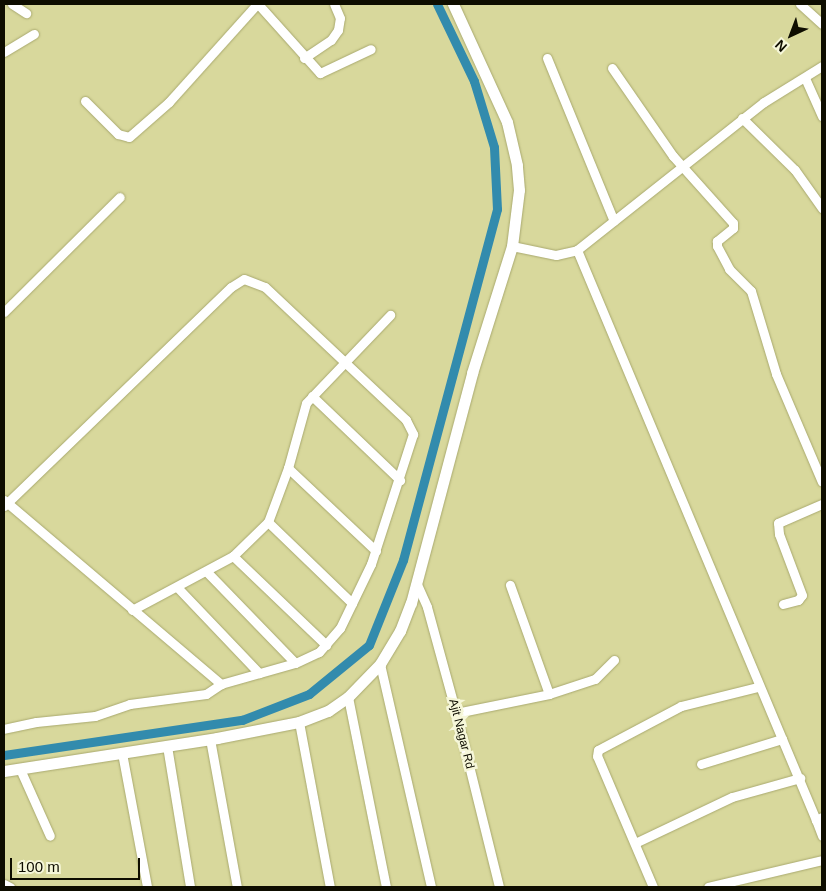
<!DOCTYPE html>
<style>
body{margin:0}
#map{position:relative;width:826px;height:891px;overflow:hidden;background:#d8d89c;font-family:Arial,sans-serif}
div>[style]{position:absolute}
.canal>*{height:9px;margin:-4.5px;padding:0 4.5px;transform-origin:4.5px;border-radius:4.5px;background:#328bad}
.roads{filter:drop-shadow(0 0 1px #a9a96f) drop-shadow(0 0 1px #a9a96f)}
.minor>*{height:9px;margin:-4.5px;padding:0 4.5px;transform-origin:4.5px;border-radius:4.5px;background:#fff}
.tertiary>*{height:11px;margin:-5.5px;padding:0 5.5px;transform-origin:5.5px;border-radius:5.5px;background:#fff}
span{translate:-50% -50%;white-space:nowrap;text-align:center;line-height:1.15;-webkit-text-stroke:5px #f6f7d9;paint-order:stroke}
.street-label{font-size:12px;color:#0e0d00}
.frame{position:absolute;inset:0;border:5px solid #0e0d00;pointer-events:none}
.north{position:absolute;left:766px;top:10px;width:50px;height:50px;-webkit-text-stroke:4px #f6f7d9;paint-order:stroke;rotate:223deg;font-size:14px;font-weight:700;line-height:20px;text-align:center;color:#0e0d00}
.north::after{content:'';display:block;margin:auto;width:18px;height:22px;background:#0e0d00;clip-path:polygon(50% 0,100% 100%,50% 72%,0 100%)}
.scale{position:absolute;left:10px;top:858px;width:130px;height:22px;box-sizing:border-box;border:2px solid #0e0d00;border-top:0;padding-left:6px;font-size:15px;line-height:18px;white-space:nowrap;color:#0e0d00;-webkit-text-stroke:4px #f6f7d9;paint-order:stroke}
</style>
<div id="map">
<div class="canal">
<div style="left:4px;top:755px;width:241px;rotate:-8.4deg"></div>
<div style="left:242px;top:720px;width:72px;rotate:-21.2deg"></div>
<div style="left:309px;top:694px;width:77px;rotate:-39.2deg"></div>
<div style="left:369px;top:645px;width:92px;rotate:-68.2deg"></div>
<div style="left:403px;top:560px;width:363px;rotate:-75deg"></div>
<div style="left:497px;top:209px;width:62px;rotate:-92.8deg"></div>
<div style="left:494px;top:147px;width:69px;rotate:-106.9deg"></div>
<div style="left:474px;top:81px;width:85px;rotate:-115.7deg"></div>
</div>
<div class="roads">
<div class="minor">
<div style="left:12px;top:4px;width:17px;rotate:33deg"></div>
<div style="left:258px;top:4px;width:93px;rotate:48.1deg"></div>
<div style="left:320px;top:73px;width:56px;rotate:-25.2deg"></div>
<div style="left:800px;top:4px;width:30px;rotate:42deg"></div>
<div style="left:4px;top:52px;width:35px;rotate:-31deg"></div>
<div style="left:304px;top:58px;width:32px;rotate:-34deg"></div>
<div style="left:331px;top:40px;width:12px;rotate:-55deg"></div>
<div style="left:338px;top:30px;width:12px;rotate:-81deg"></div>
<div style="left:340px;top:18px;width:15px;rotate:-113deg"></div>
<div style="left:547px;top:58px;width:176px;rotate:67.7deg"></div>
<div style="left:612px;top:68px;width:107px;rotate:55.3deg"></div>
<div style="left:673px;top:156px;width:90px;rotate:48.2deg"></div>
<div style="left:733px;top:223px;width:5px;rotate:90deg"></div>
<div style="left:733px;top:228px;width:21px;rotate:141deg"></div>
<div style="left:717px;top:241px;width:5px;rotate:90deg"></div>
<div style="left:717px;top:246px;width:26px;rotate:62deg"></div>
<div style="left:729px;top:269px;width:31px;rotate:45deg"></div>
<div style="left:751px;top:291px;width:87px;rotate:73.2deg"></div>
<div style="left:776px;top:374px;width:117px;rotate:66.9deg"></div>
<div style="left:805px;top:78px;width:42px;rotate:65.9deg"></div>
<div style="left:85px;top:101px;width:47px;rotate:45deg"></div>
<div style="left:118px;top:134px;width:11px;rotate:15deg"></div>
<div style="left:129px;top:137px;width:53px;rotate:-41.2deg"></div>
<div style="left:169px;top:102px;width:132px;rotate:-48.1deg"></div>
<div style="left:742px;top:118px;width:74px;rotate:44.5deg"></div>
<div style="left:795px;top:170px;width:47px;rotate:54.6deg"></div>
<div style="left:512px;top:246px;width:45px;rotate:11.6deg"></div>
<div style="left:556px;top:255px;width:22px;rotate:-13deg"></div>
<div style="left:577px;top:250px;width:238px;rotate:-38.4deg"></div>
<div style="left:764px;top:102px;width:68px;rotate:-31.8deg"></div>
<div style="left:577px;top:250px;width:618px;rotate:67.25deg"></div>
<div style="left:4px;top:312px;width:163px;rotate:-44.8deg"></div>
<div style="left:312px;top:396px;width:122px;rotate:43.7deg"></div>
<div style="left:288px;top:468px;width:121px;rotate:43.3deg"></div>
<div style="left:4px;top:500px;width:285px;rotate:40.3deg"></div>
<div style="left:4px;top:506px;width:315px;rotate:-44deg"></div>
<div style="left:231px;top:287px;width:15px;rotate:-32deg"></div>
<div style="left:244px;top:279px;width:22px;rotate:21deg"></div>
<div style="left:265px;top:287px;width:194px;rotate:43.3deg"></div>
<div style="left:406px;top:420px;width:16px;rotate:63deg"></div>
<div style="left:413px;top:434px;width:137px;rotate:107.9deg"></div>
<div style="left:371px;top:564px;width:71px;rotate:115.8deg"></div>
<div style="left:340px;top:628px;width:32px;rotate:131deg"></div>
<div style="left:319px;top:652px;width:26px;rotate:155deg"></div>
<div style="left:295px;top:663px;width:77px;rotate:164.2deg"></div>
<div style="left:221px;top:684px;width:18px;rotate:146deg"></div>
<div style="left:206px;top:694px;width:77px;rotate:172.5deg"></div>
<div style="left:130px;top:704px;width:37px;rotate:161deg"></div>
<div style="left:95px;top:716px;width:59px;rotate:174.2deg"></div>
<div style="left:36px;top:722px;width:33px;rotate:168deg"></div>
<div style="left:268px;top:522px;width:117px;rotate:44deg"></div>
<div style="left:233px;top:556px;width:129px;rotate:43.7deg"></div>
<div style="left:206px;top:571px;width:128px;rotate:45.9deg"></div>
<div style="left:416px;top:582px;width:27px;rotate:66deg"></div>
<div style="left:427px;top:607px;width:110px;rotate:74.7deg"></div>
<div style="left:456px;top:713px;width:179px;rotate:76.1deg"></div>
<div style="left:177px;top:587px;width:119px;rotate:46.4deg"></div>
<div style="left:783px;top:604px;width:16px;rotate:-15deg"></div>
<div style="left:798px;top:600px;width:6px;rotate:-51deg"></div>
<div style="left:802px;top:595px;width:65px;rotate:-110.7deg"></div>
<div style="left:779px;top:534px;width:11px;rotate:-95deg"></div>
<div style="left:778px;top:523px;width:48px;rotate:-23.4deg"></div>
<div style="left:132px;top:610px;width:115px;rotate:-28.1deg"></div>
<div style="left:233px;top:556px;width:49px;rotate:-44.2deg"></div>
<div style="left:268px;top:522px;width:58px;rotate:-69.7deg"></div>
<div style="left:288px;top:468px;width:67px;rotate:-74.5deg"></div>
<div style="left:306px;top:403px;width:122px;rotate:-46.3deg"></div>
<div style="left:380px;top:664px;width:229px;rotate:77.1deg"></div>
<div style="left:549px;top:694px;width:48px;rotate:-18.1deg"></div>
<div style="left:595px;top:679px;width:27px;rotate:-45deg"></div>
<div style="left:348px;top:697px;width:194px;rotate:78.7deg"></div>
<div style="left:456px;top:713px;width:95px;rotate:-11.5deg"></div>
<div style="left:549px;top:694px;width:116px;rotate:-109.7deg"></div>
<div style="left:299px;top:722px;width:168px;rotate:79.4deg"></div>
<div style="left:210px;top:739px;width:150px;rotate:79.7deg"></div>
<div style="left:167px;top:746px;width:143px;rotate:80.7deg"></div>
<div style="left:122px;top:753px;width:136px;rotate:79.4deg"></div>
<div style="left:701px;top:764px;width:85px;rotate:-17.2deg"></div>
<div style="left:20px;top:769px;width:73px;rotate:65.9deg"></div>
<div style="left:822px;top:817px;width:7px;rotate:153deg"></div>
<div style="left:816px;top:820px;width:17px;rotate:69deg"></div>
<div style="left:635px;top:843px;width:107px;rotate:-25.4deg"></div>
<div style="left:732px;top:797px;width:71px;rotate:-15.6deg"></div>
<div style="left:4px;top:884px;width:7px;rotate:27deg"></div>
<div style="left:653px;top:887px;width:142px;rotate:-113.1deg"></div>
<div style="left:597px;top:756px;width:6px;rotate:-81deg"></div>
<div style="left:598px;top:750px;width:94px;rotate:-27.9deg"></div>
<div style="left:681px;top:706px;width:79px;rotate:-13.9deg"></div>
<div style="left:708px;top:887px;width:117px;rotate:-13.3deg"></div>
</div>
<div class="tertiary">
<div style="left:4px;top:771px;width:216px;rotate:-8.8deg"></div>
<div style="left:217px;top:738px;width:84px;rotate:-11deg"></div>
<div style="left:299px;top:722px;width:31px;rotate:-21deg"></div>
<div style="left:328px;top:711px;width:24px;rotate:-35deg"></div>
<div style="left:348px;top:697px;width:46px;rotate:-45.9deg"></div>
<div style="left:380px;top:664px;width:39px;rotate:-59deg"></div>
<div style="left:400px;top:631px;width:30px;rotate:-69deg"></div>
<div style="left:411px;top:603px;width:238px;rotate:-75.1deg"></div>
<div style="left:472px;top:373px;width:133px;rotate:-72.5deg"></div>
<div style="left:512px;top:246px;width:56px;rotate:-82.9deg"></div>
<div style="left:519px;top:190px;width:25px;rotate:-95deg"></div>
<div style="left:517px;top:165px;width:44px;rotate:-103.1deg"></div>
<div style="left:507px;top:122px;width:130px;rotate:-114.6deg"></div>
</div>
</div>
<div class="street-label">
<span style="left:461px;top:734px;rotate:76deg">Ajit Nagar Rd</span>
</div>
<div class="frame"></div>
<div class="north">N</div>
<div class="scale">100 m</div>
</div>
